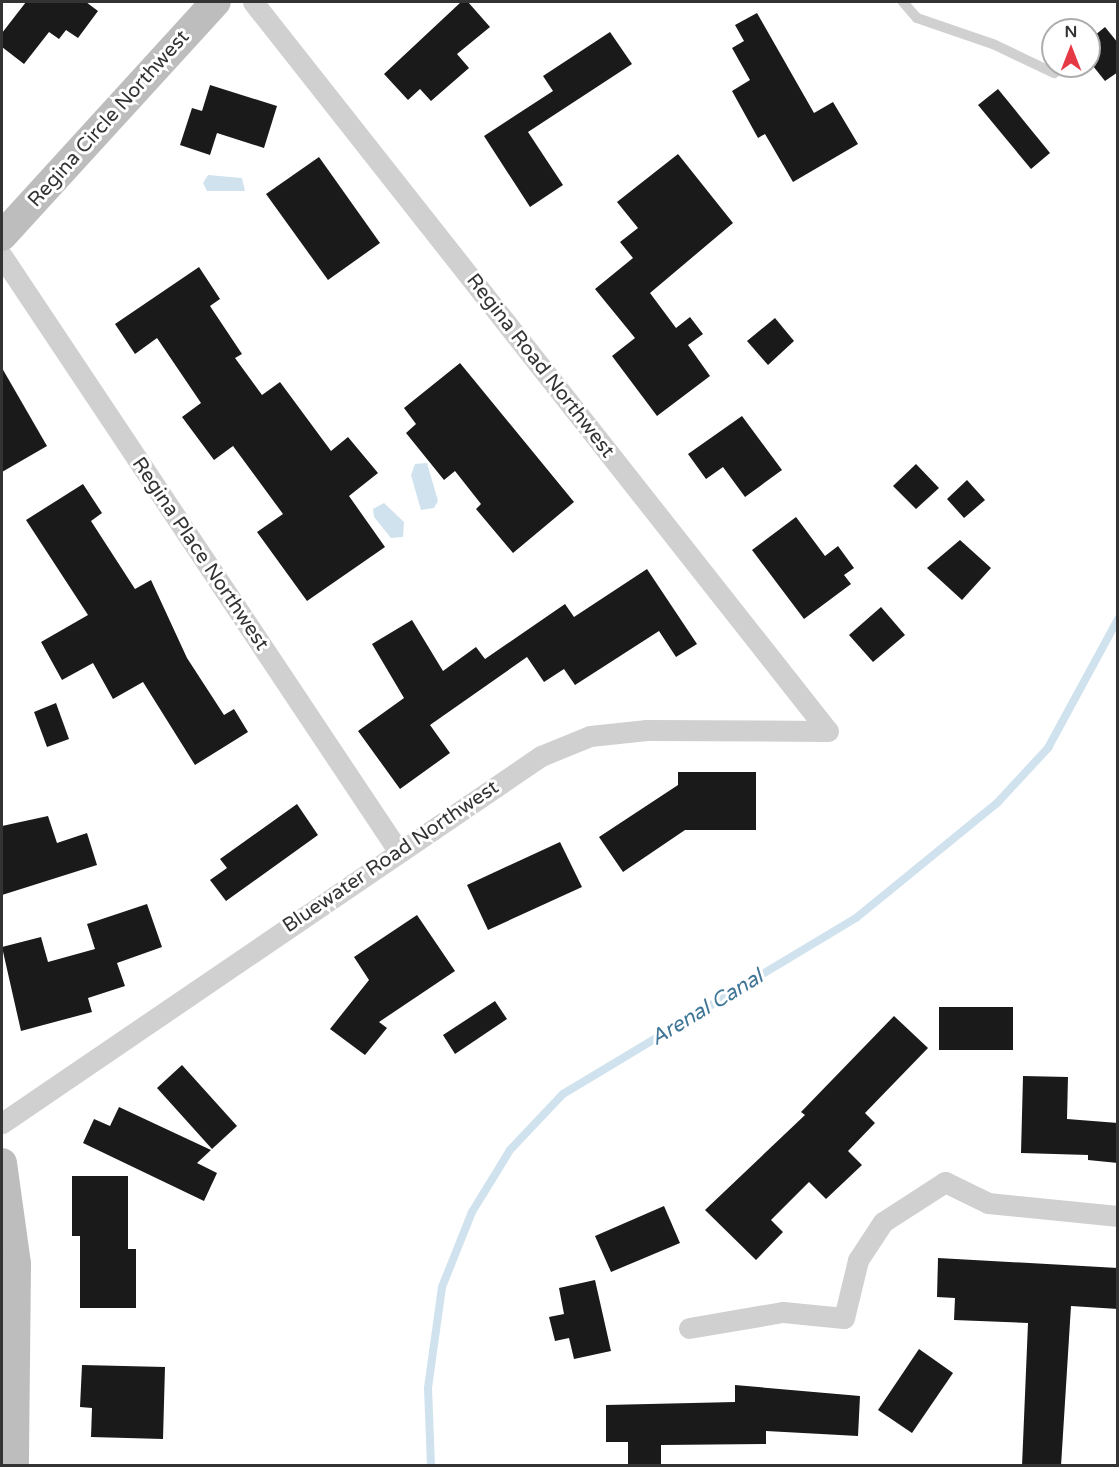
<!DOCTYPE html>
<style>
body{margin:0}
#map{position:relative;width:1119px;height:1467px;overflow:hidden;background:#fff;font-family:"Varela Round",sans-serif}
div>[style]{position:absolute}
.water>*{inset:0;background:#cfe2ee}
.stream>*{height:8px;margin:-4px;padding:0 4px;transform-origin:4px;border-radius:4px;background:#cfe2ee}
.building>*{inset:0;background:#1a1a1a}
.lane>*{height:10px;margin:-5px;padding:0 5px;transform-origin:5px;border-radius:5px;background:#d0d0d0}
.street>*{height:21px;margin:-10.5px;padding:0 10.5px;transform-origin:10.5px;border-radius:10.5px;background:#d0d0d0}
.secondary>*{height:30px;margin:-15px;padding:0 15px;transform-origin:15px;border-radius:15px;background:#bdbdbd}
span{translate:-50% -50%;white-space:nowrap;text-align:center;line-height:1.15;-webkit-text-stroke:6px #fff;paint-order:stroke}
.street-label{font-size:20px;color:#333}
.water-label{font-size:21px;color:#3f7597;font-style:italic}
.frame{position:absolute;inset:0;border:3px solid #333;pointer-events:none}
.north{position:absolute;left:1041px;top:18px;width:60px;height:60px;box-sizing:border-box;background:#fff;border:2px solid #adadad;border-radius:50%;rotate:0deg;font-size:16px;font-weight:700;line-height:24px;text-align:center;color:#333}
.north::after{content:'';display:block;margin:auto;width:21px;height:27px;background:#e63946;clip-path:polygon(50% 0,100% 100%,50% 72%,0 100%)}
</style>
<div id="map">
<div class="water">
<div style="clip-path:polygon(208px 175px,242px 178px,245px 191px,207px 191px,203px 183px)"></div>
<div style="clip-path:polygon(427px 463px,438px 501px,434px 508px,421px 510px,411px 475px,415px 464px)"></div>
<div style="clip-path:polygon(384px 503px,404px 522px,403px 537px,391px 538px,374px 517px,373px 509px)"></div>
</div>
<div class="stream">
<div style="left:431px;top:1466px;width:78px;rotate:-92.2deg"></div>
<div style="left:428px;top:1388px;width:102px;rotate:-82.1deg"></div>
<div style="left:442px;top:1287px;width:81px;rotate:-68.2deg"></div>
<div style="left:472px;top:1212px;width:73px;rotate:-58.5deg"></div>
<div style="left:510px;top:1150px;width:77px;rotate:-46.6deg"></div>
<div style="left:563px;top:1094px;width:342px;rotate:-31deg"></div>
<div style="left:856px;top:918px;width:183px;rotate:-39.2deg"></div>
<div style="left:998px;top:802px;width:74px;rotate:-47.2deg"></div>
<div style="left:1048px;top:748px;width:147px;rotate:-61.5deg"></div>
</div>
<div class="building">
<div style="clip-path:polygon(26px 2px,86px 2px,98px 11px,78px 38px,66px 30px,59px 39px,49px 32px,24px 64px,2px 47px,2px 33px)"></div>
<div style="clip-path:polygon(461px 2px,468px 2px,490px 27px,457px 54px,469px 68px,431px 101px,420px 89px,408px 100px,384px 74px)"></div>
<div style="clip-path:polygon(757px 13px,814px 113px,833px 102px,858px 144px,793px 182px,765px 134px,758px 138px,732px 91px,750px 80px,732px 48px,744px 41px,735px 25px)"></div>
<div style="clip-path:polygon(1105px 27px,1118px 43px,1118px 72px,1105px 81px,1089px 61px,1089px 40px)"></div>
<div style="clip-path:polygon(610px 32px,632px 64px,528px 132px,563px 185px,530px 207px,484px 136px,553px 91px,543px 76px)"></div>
<div style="clip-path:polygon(210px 85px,277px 106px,264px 148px,217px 133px,210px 155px,180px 145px,192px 108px,202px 111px)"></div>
<div style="clip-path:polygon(998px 89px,1050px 153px,1031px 169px,978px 105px)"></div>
<div style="clip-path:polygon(678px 154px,733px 223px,650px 293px,676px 328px,690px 317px,703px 334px,688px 345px,710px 376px,657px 416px,612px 356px,635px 338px,595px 289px,633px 258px,620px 242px,638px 228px,617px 202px)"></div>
<div style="clip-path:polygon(319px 157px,380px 243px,328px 280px,266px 194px)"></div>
<div style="clip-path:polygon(199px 267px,220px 299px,210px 306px,242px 354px,235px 358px,262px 395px,280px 382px,331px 451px,348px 437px,378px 473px,349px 496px,385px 547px,307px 601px,257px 532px,283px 514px,233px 446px,214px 460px,182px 417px,201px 403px,157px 338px,135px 354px,115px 324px)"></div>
<div style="clip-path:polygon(775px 318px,794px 341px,768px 365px,747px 341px)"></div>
<div style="clip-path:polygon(460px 363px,574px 502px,513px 553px,476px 509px,481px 504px,455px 471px,444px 480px,406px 433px,416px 424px,404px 408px)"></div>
<div style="clip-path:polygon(2px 368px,47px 446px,2px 472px)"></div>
<div style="clip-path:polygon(742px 416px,782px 470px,745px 497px,723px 467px,706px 479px,688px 454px)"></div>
<div style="clip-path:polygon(916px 464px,939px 488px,916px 509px,893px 486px)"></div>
<div style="clip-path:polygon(967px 480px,985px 500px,964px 518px,947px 499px)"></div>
<div style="clip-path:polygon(83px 484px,102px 513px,91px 521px,135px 589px,151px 580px,187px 658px,224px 715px,234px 709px,248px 732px,195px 765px,143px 682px,113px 699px,93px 663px,62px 680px,41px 642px,88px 615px,26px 520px)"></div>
<div style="clip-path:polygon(796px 517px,825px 556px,838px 546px,854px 568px,844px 575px,851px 584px,804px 619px,752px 550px)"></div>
<div style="clip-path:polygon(960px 540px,991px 568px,962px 600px,927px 568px)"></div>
<div style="clip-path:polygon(647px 569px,697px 644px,676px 657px,659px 631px,575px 685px,564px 669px,544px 682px,527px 657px,430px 725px,450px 753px,400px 789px,358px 731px,404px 698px,372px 644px,412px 620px,443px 671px,476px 647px,485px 659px,565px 604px,574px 617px)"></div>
<div style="clip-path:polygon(881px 607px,905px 635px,873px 662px,849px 635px)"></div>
<div style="clip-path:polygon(56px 703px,69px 739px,47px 747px,34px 712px)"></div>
<div style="clip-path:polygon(678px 772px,756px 772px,756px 830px,685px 830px,623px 872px,599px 837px,678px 785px)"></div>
<div style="clip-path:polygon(297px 804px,318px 835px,226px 901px,210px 880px,227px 868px,220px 859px)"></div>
<div style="clip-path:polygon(48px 816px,57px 843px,87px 833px,97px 865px,2px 895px,2px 826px)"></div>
<div style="clip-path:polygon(560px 842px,582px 887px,488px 930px,467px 885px)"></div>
<div style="clip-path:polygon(147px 904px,162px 947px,117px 963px,125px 986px,88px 998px,92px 1012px,21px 1031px,2px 947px,41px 937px,48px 962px,95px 949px,87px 924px)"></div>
<div style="clip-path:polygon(417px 915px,455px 971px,379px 1022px,387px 1028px,365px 1055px,330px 1029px,369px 980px,354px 957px)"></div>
<div style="clip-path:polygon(495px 1001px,507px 1019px,455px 1054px,443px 1035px)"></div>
<div style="clip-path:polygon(939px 1007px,1013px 1007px,1013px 1050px,939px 1050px)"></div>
<div style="clip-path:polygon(894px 1016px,928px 1048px,865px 1113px,875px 1123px,848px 1151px,862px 1165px,826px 1199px,809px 1182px,771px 1220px,783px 1232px,756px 1260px,705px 1210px,805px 1115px,801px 1112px)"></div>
<div style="clip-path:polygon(182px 1065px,237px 1126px,212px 1149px,157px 1088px)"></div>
<div style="clip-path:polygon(1023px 1076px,1068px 1077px,1067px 1119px,1118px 1123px,1118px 1163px,1088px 1160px,1088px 1155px,1021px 1153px)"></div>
<div style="clip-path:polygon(119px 1107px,211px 1150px,197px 1163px,217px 1173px,204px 1201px,83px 1143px,94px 1119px,110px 1126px)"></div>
<div style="clip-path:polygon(72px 1176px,128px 1176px,128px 1249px,136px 1249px,136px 1308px,80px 1308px,80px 1236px,72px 1236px)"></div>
<div style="clip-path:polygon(664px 1206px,680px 1243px,611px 1272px,595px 1236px)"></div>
<div style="clip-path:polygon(938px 1258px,1118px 1268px,1118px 1309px,1071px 1306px,1061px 1466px,1022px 1466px,1028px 1323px,954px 1320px,955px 1298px,937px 1297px)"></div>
<div style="clip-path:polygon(595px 1280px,611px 1351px,574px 1359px,569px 1338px,555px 1341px,549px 1317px,564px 1314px,559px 1288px)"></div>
<div style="clip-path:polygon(919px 1349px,953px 1373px,912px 1433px,878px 1410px)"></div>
<div style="clip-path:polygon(82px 1365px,165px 1367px,163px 1439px,91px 1437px,92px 1408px,80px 1407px)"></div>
<div style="clip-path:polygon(735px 1385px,860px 1396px,858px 1436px,766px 1431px,766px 1444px,661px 1445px,661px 1465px,628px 1464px,628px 1442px,606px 1442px,606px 1405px,735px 1402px)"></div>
</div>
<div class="lane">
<div style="left:903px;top:2px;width:21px;rotate:49deg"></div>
<div style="left:917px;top:18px;width:80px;rotate:18.9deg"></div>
<div style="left:993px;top:44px;width:68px;rotate:25.4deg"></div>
</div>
<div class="street">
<div style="left:253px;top:2px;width:928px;rotate:51.74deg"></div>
<div style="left:2px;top:256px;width:716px;rotate:56.33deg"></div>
<div style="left:2px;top:1123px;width:652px;rotate:-34.25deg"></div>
<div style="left:541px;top:756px;width:53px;rotate:-22.2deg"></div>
<div style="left:590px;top:736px;width:57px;rotate:-6deg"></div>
<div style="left:647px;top:730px;width:181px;rotate:0.3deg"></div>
<div style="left:689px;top:1328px;width:95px;rotate:-9.7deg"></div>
<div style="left:783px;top:1312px;width:61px;rotate:5.6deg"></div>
<div style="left:844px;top:1318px;width:60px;rotate:-76.4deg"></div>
<div style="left:858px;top:1260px;width:45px;rotate:-56.7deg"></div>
<div style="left:883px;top:1222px;width:74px;rotate:-32.8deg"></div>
<div style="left:945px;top:1182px;width:48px;rotate:26deg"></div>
<div style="left:988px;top:1203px;width:131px;rotate:5.7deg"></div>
</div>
<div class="secondary">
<div style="left:2px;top:236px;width:317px;rotate:-47.6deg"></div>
<div style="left:2px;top:1163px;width:102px;rotate:82.1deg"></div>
<div style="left:16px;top:1264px;width:202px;rotate:90.6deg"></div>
</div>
<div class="street-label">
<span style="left:109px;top:119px;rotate:-48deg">Regina Circle Northwest</span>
<span style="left:540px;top:366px;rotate:52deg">Regina Road Northwest</span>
<span style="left:200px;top:554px;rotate:56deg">Regina Place Northwest</span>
<span style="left:391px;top:857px;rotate:-34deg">Bluewater Road Northwest</span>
</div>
<div class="water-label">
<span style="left:707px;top:1008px;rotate:-31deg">Arenal Canal</span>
</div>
<div class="frame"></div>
<div class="north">N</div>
</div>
